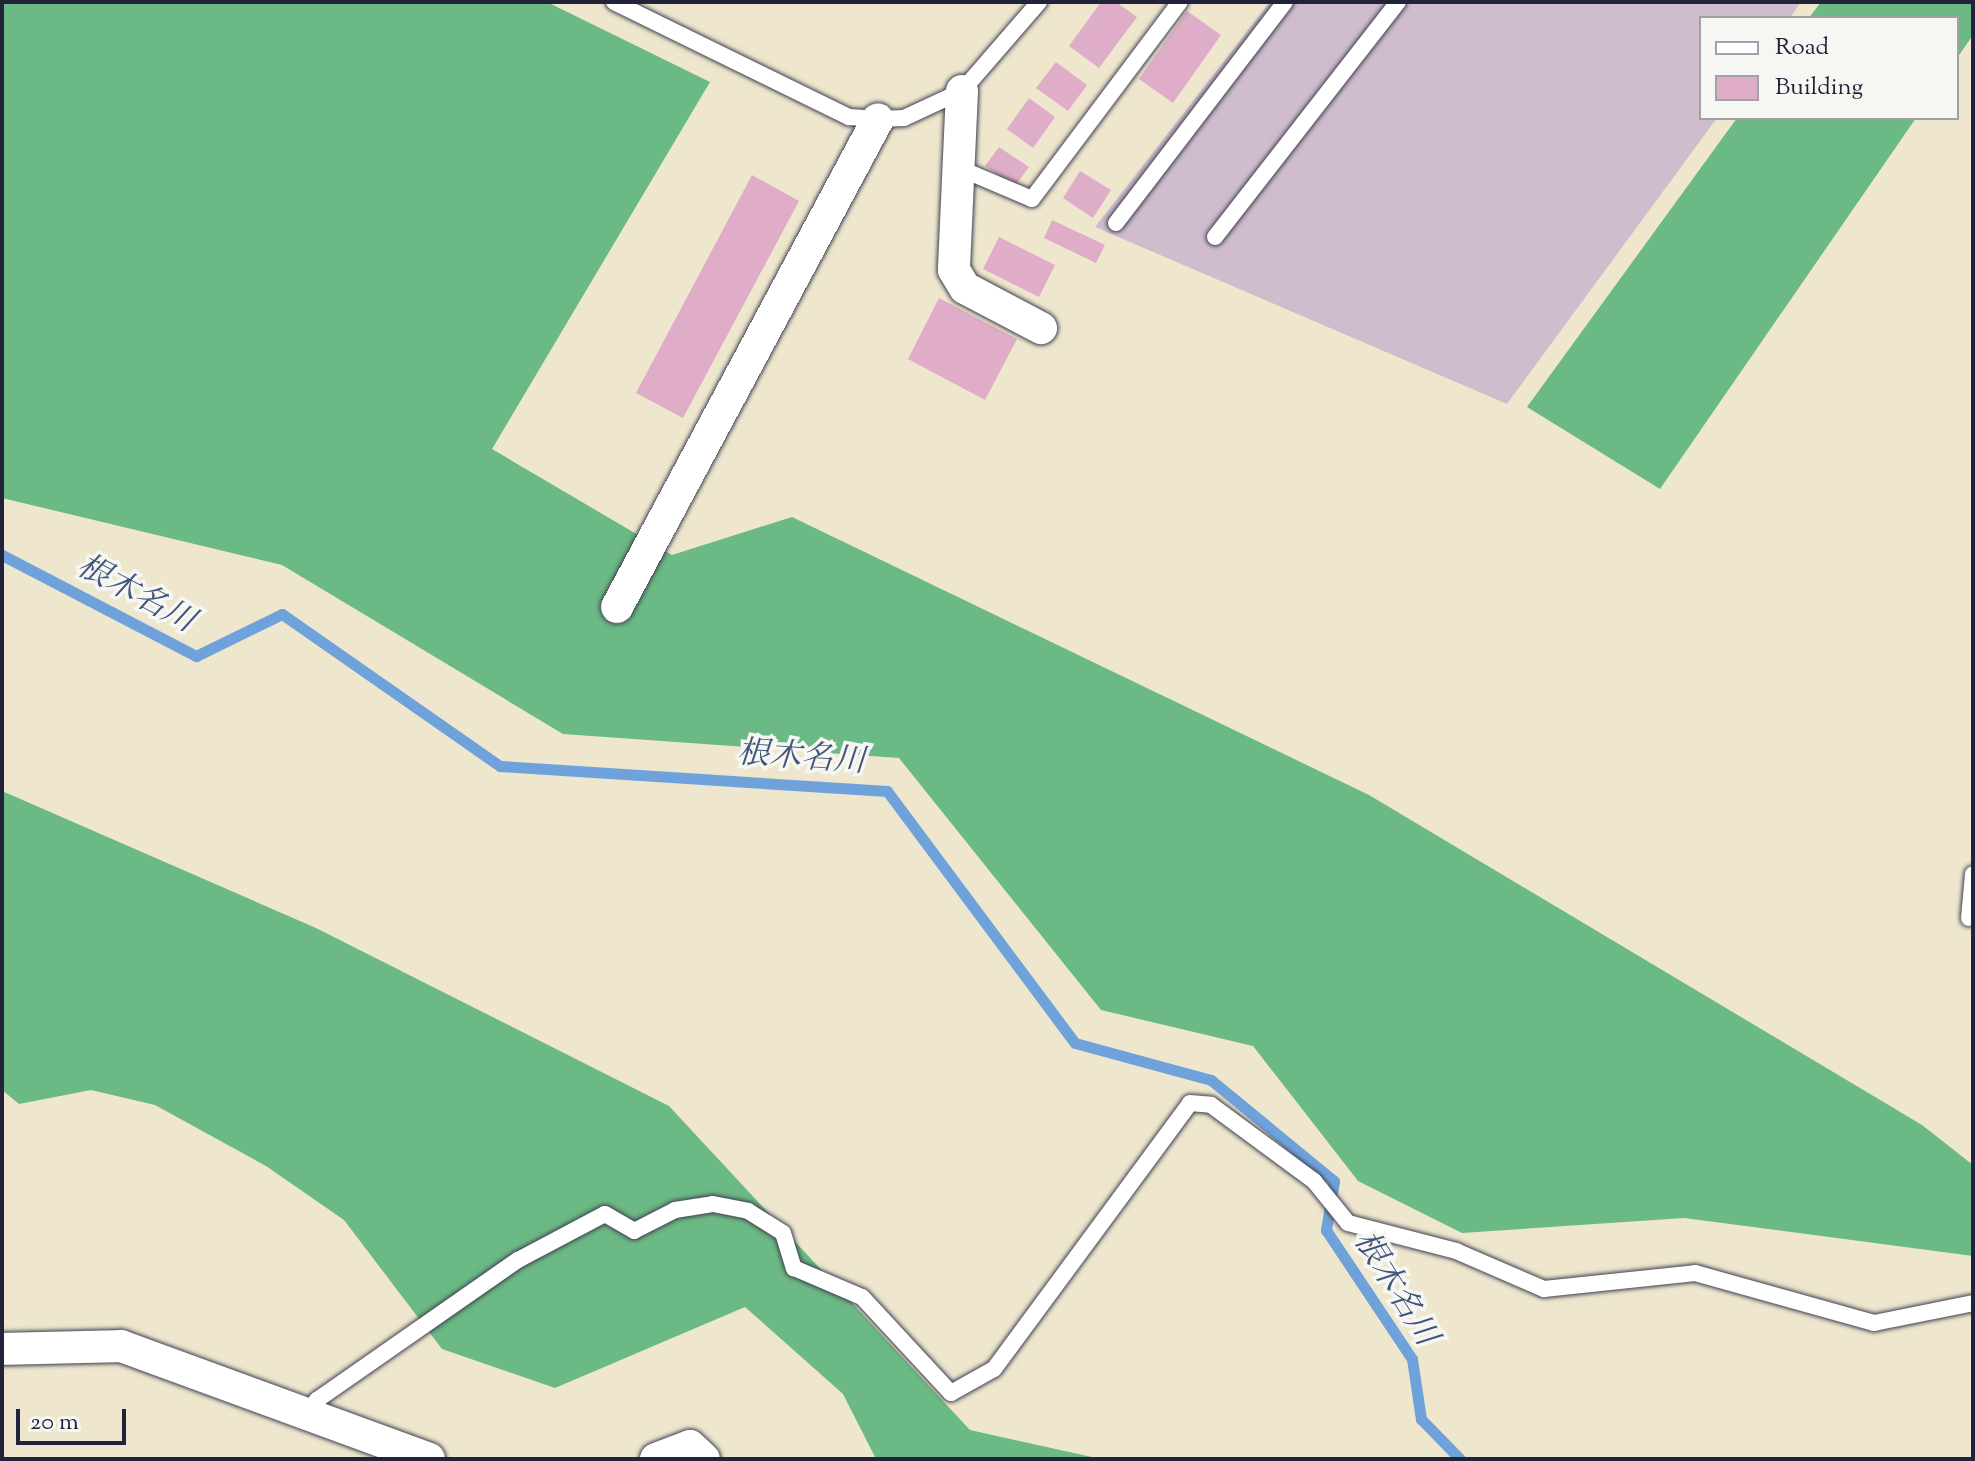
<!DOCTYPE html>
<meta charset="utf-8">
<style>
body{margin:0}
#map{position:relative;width:1975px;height:1461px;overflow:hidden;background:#eee7ce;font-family:"Sorts Mill Goudy","Noto Serif JP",serif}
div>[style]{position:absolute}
.industrial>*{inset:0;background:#cfbdce}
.forest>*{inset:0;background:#6bb984}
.stream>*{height:11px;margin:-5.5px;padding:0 5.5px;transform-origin:5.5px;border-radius:5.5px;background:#6fa2db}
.building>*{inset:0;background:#dfadc7}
.roads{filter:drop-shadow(0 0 2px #414051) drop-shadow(0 0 2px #414051)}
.service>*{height:16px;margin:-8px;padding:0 8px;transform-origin:8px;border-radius:8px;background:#fff}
.minor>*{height:32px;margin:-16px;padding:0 16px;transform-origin:16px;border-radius:16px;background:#fff}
span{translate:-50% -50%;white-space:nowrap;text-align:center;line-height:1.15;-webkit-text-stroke:7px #f6f6f2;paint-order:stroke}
.water-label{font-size:32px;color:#41557b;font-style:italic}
.frame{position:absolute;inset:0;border:4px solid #22223b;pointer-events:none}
.legend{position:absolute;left:1699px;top:16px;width:260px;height:104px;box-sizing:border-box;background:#f6f6f2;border:2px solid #a1a1a9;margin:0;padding:10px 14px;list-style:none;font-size:24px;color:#22223b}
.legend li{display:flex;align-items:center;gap:16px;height:40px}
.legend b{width:40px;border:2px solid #a1a1a9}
.scale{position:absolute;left:16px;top:1409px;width:110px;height:36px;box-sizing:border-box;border:4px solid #22223b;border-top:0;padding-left:10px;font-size:24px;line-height:28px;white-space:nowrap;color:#22223b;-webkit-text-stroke:6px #f6f6f2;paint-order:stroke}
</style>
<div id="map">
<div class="industrial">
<div style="clip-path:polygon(1270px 2px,1801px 2px,1790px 18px,1701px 18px,1701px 118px,1717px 118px,1507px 404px,1095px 227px)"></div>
</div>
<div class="forest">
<div style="clip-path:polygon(2px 2px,547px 2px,710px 82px,492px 449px,672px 555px,792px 517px,1369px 795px,1922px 1125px,1973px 1165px,1973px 1256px,1684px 1218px,1462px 1233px,1358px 1181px,1253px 1046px,1101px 1010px,899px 758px,563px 734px,282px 565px,2px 498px)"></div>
<div style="clip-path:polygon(1821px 2px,1973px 2px,1973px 35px,1957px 58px,1957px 18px,1809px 18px)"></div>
<div style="clip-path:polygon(1737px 118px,1916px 118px,1660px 489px,1527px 407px)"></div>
<div style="clip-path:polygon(2px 791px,316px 928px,669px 1106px,970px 1430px,1101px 1459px,876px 1459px,843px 1394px,745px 1307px,555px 1388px,442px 1349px,344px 1220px,266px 1166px,155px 1105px,91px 1090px,19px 1104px,2px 1090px)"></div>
</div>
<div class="stream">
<div style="left:2px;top:555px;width:219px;rotate:27.5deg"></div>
<div style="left:196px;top:656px;width:96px;rotate:-26deg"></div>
<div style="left:282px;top:614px;width:266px;rotate:34.9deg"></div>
<div style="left:500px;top:766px;width:388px;rotate:3.7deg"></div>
<div style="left:887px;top:791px;width:314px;rotate:53.3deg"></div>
<div style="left:1075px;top:1043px;width:141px;rotate:15.2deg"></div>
<div style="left:1211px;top:1080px;width:159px;rotate:39.4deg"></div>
<div style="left:1334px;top:1181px;width:50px;rotate:99.3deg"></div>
<div style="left:1326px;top:1230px;width:155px;rotate:56.3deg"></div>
<div style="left:1412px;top:1359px;width:61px;rotate:81.5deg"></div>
<div style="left:1421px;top:1419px;width:56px;rotate:45.7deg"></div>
</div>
<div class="building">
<div style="clip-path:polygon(1101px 2px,1116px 2px,1137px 17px,1099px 68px,1069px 46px)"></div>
<div style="clip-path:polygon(1187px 11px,1221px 35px,1173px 103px,1139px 79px)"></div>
<div style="clip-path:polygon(1056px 62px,1087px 85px,1068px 111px,1036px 88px)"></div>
<div style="clip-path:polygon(1029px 98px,1055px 117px,1033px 148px,1007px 129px)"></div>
<div style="clip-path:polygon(999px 147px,1029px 167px,1015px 186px,985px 166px)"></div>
<div style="clip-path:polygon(1080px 171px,1111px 190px,1093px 218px,1063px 198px)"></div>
<div style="clip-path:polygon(752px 175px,799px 201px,683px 418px,636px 393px)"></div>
<div style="clip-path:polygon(1052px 220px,1105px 245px,1096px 263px,1044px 238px)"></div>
<div style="clip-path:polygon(999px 237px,1055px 265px,1039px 297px,983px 269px)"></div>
<div style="clip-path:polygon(939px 298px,1017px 339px,985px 400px,908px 359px)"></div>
</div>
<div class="roads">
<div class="service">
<div style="left:614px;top:2px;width:262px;rotate:26.1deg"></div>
<div style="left:849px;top:117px;width:29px;rotate:4deg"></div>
<div style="left:878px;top:119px;width:26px;rotate:-2deg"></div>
<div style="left:904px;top:118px;width:64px;rotate:-25deg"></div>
<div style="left:962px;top:91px;width:118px;rotate:-49.1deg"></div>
<div style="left:959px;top:168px;width:79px;rotate:23deg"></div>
<div style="left:1032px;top:199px;width:246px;rotate:-53.1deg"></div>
<div style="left:1116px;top:223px;width:278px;rotate:-52.6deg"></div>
<div style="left:1215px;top:237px;width:298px;rotate:-52.1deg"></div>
<div style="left:1969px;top:918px;width:44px;rotate:-84.8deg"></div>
<div style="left:305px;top:1417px;width:21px;rotate:-55deg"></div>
<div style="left:317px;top:1400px;width:245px;rotate:-34.9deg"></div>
<div style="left:518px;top:1260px;width:98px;rotate:-27.9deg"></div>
<div style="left:605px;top:1214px;width:34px;rotate:30deg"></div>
<div style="left:634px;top:1231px;width:46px;rotate:-27.1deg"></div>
<div style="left:675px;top:1210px;width:38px;rotate:-9deg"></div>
<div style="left:713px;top:1204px;width:36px;rotate:11deg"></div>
<div style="left:748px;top:1211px;width:41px;rotate:32.2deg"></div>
<div style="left:783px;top:1233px;width:37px;rotate:73deg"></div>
<div style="left:794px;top:1268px;width:74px;rotate:23.1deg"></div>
<div style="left:862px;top:1297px;width:131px;rotate:47.2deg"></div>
<div style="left:951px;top:1393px;width:49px;rotate:-29.2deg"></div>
<div style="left:994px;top:1369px;width:330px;rotate:-53.6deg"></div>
<div style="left:1190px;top:1103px;width:21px;rotate:5deg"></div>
<div style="left:1211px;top:1105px;width:128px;rotate:36.4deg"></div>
<div style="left:1314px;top:1181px;width:54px;rotate:51deg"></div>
<div style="left:1348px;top:1223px;width:112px;rotate:14.5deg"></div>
<div style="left:1456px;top:1251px;width:96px;rotate:23.4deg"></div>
<div style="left:1544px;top:1289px;width:152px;rotate:-6deg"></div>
<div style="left:1695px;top:1273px;width:186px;rotate:15.6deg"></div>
<div style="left:1874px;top:1323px;width:101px;rotate:-11.4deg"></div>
</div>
<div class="minor">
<div style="left:962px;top:91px;width:179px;rotate:92.6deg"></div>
<div style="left:954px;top:270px;width:21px;rotate:59deg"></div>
<div style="left:965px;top:288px;width:86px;rotate:27.8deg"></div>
<div style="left:617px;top:607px;width:553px;rotate:-61.86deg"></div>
<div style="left:2px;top:1349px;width:119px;rotate:-1.4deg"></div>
<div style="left:121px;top:1346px;width:328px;rotate:20.1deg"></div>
<div style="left:656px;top:1459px;width:36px;rotate:-21deg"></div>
<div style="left:690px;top:1446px;width:19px;rotate:43deg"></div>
</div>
</div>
<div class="water-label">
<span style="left:135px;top:595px;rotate:28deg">根木名川</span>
<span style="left:801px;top:759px;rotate:4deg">根木名川</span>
<span style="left:1394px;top:1289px;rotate:58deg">根木名川</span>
</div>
<div class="frame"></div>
<ul class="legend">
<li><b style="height:10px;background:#fff"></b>Road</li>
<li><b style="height:22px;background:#dfadc7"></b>Building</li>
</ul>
<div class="scale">20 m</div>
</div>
